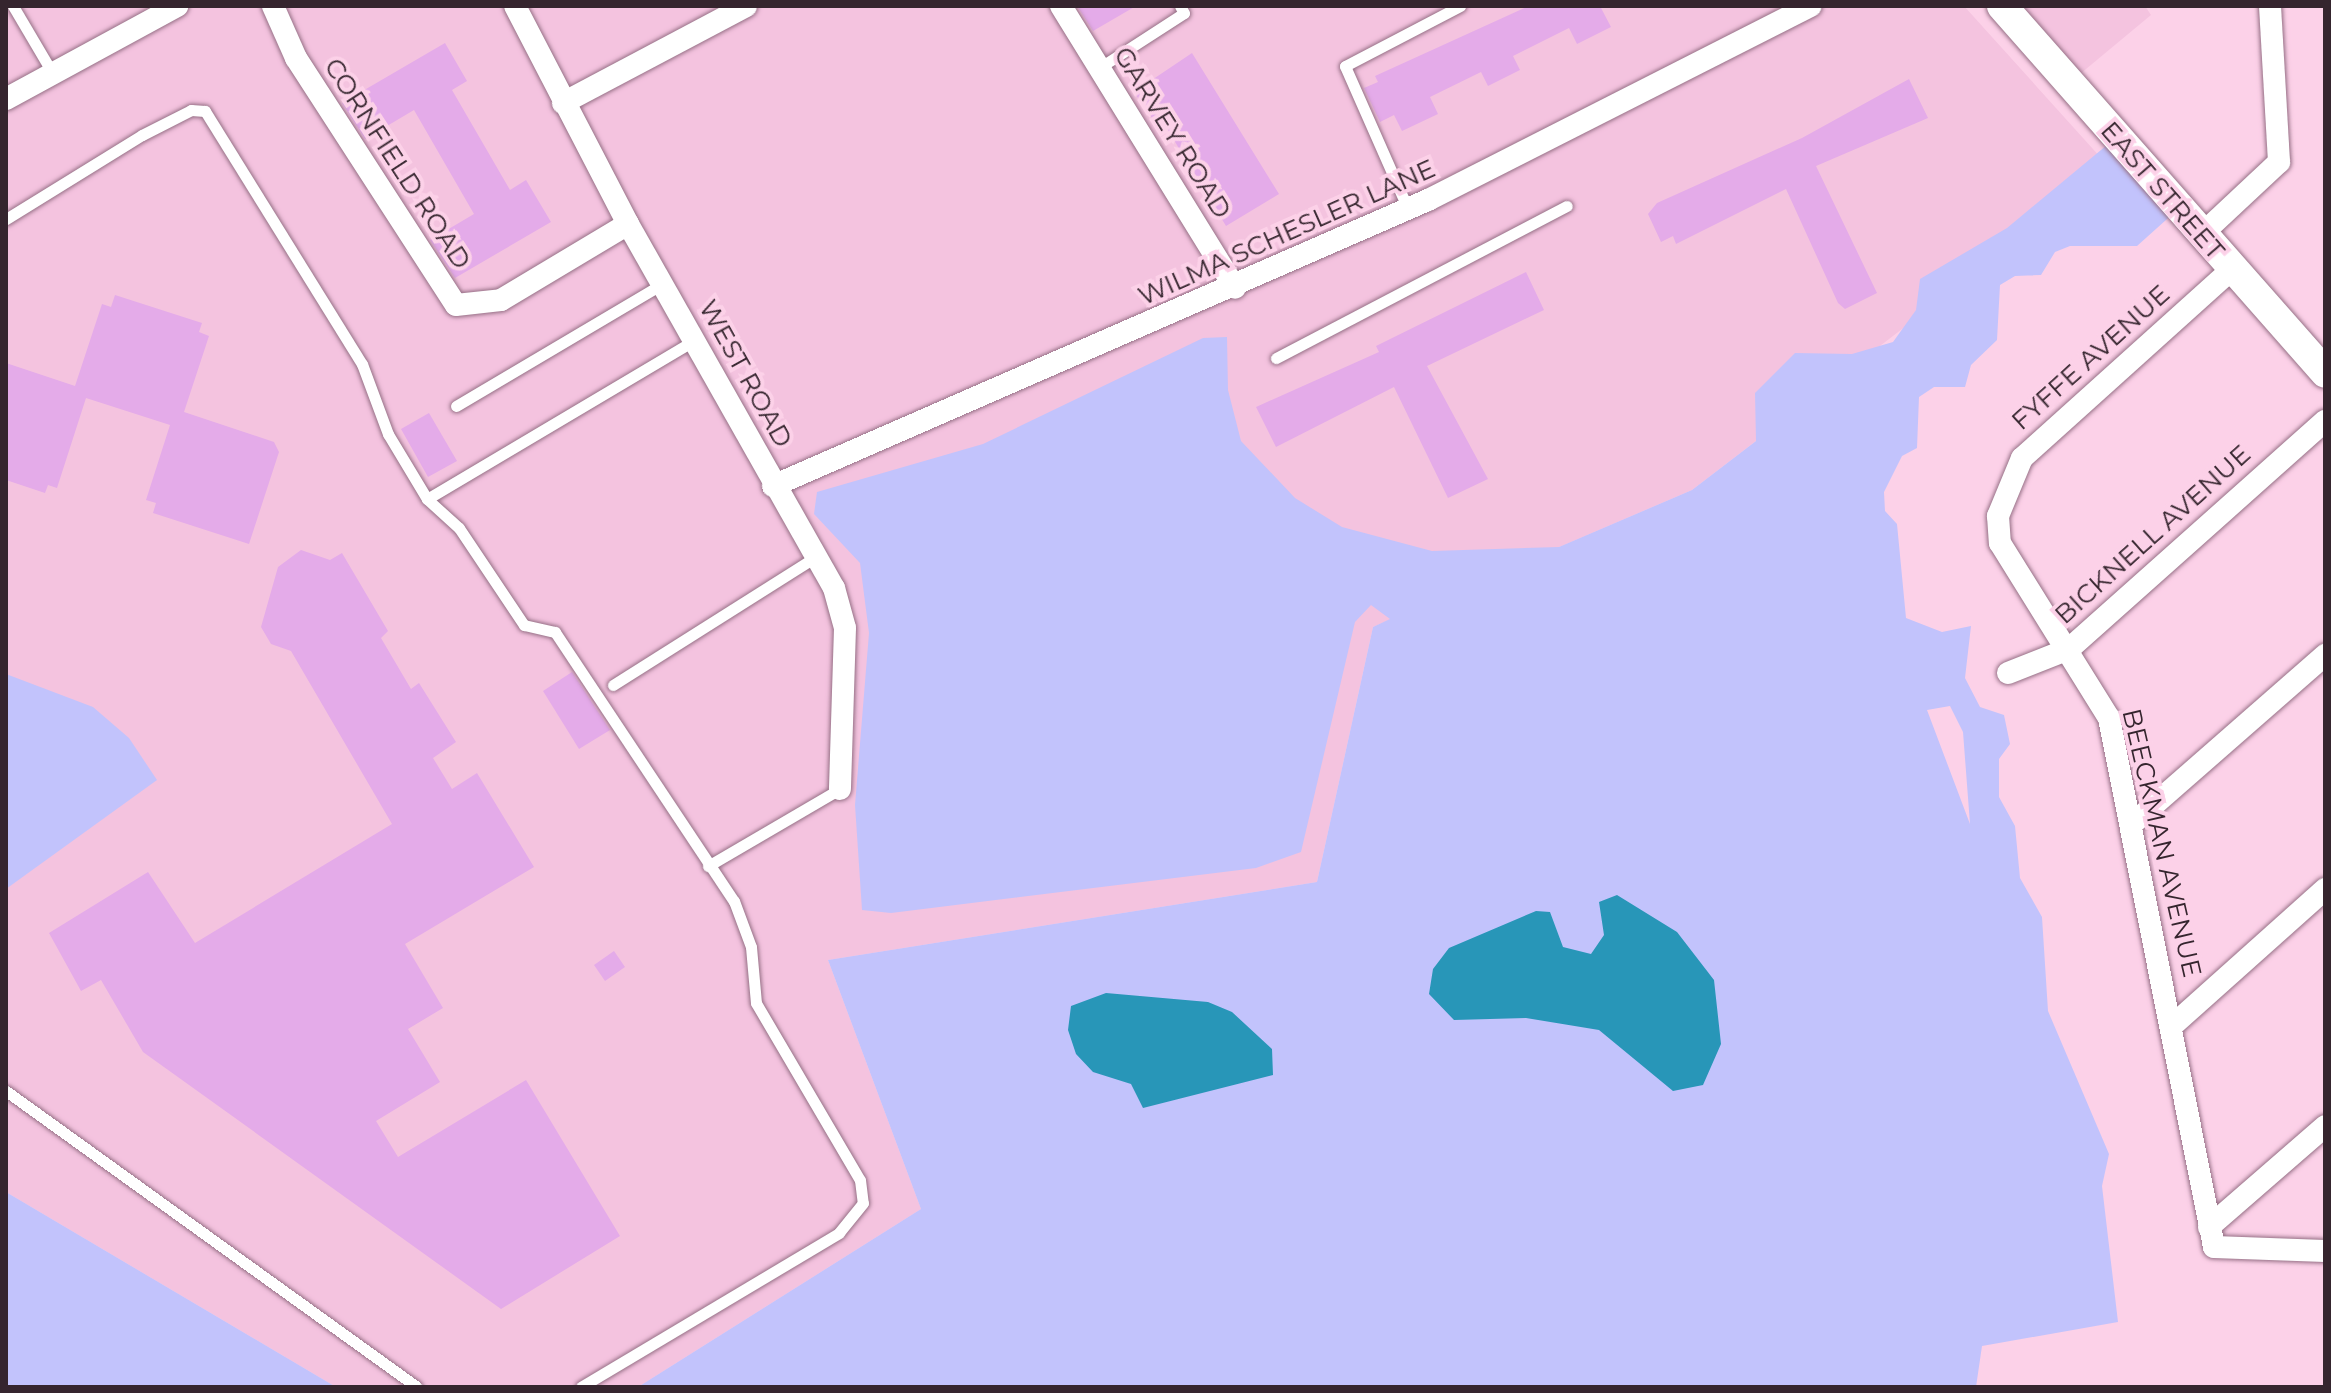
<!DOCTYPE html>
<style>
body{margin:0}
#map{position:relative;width:2331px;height:1393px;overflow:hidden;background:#fcd1e8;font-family:Montserrat,sans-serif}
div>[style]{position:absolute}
.built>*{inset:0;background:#f4c3df}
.green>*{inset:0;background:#c2c3fc}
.water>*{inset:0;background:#2896b8}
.building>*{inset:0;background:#e4abe9}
.roads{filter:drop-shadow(0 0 2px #967086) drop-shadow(0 0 2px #967086)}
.lane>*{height:11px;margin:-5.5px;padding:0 5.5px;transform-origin:5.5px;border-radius:5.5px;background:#fff}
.street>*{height:22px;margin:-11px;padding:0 11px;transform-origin:11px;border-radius:11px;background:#fff}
.secondary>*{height:30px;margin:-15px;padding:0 15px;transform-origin:15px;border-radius:15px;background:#fff}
span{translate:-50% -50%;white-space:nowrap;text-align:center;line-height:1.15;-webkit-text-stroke:8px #fcd1e8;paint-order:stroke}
.street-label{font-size:26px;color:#35252e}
.frame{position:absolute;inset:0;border:8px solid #35252e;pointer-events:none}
</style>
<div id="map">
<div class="built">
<div style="clip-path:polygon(6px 6px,1964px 6px,2111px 169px,1692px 490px,1373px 627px,1317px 882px,828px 960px,921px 1209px,638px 1387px,336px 1387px,6px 1192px)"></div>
<div style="clip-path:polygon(2001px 6px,2145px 6px,2151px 15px,2068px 84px)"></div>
</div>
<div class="green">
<div style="clip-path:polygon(evenodd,2107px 145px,2176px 211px,2137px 246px,2070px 246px,2055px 252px,2041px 275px,2015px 276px,2000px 285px,1997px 340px,1971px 365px,1965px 387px,1934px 387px,1919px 397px,1917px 448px,1902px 456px,1884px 492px,1885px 511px,1897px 524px,1906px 618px,1942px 632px,1971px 626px,1965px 678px,1980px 707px,2004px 715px,2010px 744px,1999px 759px,1999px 797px,2015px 826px,2020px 878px,2042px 917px,2048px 1011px,2109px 1154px,2102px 1186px,2118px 1322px,1982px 1346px,1976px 1387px,638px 1387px,921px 1209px,828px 960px,1317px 882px,1373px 627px,1390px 619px,1371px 605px,1355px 622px,1301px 852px,1256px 868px,891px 913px,862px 910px,855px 805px,869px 633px,860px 563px,814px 514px,817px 492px,983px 444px,1203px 338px,1227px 337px,1228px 390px,1241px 441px,1295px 498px,1342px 527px,1432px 551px,1559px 547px,1692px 490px,1756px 441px,1755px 393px,1795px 353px,1852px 354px,1893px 342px,1916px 310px,1920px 279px,2007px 228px,2107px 145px,1950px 706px,1963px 732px,1970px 824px,1927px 710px,1950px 706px)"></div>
<div style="clip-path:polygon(6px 674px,93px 707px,129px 738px,157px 780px,6px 889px)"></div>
<div style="clip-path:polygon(6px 1192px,336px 1387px,6px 1387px)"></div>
</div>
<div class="water">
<div style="clip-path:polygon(1617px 895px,1677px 932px,1714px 980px,1721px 1044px,1703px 1085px,1673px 1091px,1599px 1030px,1526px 1018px,1454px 1020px,1429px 994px,1433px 969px,1449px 948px,1536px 911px,1550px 912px,1563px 947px,1591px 954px,1604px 935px,1599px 902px)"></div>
<div style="clip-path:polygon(1106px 993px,1208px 1002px,1232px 1012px,1272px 1049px,1273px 1075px,1143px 1108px,1131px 1084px,1093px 1072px,1076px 1054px,1068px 1030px,1071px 1006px)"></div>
</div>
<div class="building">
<div style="clip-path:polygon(1077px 6px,1136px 6px,1093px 31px)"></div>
<div style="clip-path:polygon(1529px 6px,1600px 6px,1611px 27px,1577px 44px,1569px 28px,1513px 56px,1520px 70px,1488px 86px,1481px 72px,1430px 97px,1438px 114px,1402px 131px,1394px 115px,1380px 122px,1364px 88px,1378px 82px,1375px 76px)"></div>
<div style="clip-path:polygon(445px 43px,467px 81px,452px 90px,510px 190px,526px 180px,551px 222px,455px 278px,430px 240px,474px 214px,414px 110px,365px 139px,342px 103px)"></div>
<div style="clip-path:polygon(1192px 53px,1279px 194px,1226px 226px,1160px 117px,1154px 121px,1134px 92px)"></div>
<div style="clip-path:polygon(1909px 79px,1928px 118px,1816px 166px,1877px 293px,1845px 309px,1838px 303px,1786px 189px,1676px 244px,1673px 236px,1661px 242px,1648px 214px,1657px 203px,1802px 138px)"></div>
<div style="clip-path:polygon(1526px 272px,1544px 310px,1427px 366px,1488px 479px,1448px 498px,1394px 387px,1276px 447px,1256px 407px,1379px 352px,1376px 346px)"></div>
<div style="clip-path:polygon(115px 295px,202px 323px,199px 332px,209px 336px,184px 412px,274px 442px,279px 452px,249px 544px,153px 513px,156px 503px,146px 500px,170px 425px,86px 398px,57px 488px,48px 485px,45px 493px,6px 480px,6px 363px,75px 386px,102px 304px,111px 307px)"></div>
<div style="clip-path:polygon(429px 413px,457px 461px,428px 477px,401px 429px)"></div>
<div style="clip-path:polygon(301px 550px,330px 560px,342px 553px,388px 631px,381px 638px,411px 689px,419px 683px,456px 742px,433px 758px,452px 789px,477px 773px,534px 867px,405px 944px,443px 1008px,408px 1029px,440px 1082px,376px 1121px,398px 1157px,526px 1080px,620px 1236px,501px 1309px,143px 1052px,101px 980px,81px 991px,49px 933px,148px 872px,195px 943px,392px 824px,291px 651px,271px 644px,261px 627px,278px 567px)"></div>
<div style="clip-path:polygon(572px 672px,610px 730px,579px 749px,543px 691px)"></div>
<div style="clip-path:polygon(614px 951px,625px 967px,605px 981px,594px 965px)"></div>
</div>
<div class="roads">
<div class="lane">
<div style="left:13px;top:6px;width:79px;rotate:59.5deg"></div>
<div style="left:1099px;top:68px;width:101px;rotate:-32.9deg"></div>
<div style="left:1184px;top:13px;width:8px;rotate:-120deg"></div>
<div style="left:1408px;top:209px;width:156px;rotate:-113.8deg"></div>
<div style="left:1345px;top:66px;width:130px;rotate:-27.6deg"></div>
<div style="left:6px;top:219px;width:160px;rotate:-31.7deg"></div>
<div style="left:142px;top:135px;width:55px;rotate:-27deg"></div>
<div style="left:191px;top:110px;width:14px;rotate:4deg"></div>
<div style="left:205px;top:111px;width:298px;rotate:58.2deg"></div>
<div style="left:362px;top:364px;width:75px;rotate:69.6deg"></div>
<div style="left:388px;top:434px;width:76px;rotate:59deg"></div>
<div style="left:427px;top:499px;width:43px;rotate:42.2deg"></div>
<div style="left:459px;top:528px;width:117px;rotate:56.2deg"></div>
<div style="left:524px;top:625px;width:32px;rotate:13deg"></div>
<div style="left:555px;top:632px;width:323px;rotate:56.4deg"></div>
<div style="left:734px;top:901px;width:49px;rotate:69.7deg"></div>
<div style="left:751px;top:947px;width:56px;rotate:84.9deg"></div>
<div style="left:756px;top:1003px;width:205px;rotate:59.6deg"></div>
<div style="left:860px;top:1180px;width:23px;rotate:83deg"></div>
<div style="left:863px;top:1203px;width:38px;rotate:129deg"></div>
<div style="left:839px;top:1233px;width:300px;rotate:149.2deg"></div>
<div style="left:1276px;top:358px;width:328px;rotate:-27.6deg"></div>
<div style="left:456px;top:406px;width:239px;rotate:-30.6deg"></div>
<div style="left:427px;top:499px;width:313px;rotate:-30.7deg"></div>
<div style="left:613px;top:685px;width:238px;rotate:-32.3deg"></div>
<div style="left:708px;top:866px;width:153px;rotate:-30.3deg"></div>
<div style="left:6px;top:1091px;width:506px;rotate:35.76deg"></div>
</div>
<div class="street">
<div style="left:273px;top:6px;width:57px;rotate:66.1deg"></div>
<div style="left:296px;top:58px;width:294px;rotate:57.1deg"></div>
<div style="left:456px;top:305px;width:45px;rotate:-6.3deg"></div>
<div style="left:501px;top:300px;width:148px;rotate:-30.9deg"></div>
<div style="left:515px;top:6px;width:246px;rotate:62.6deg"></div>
<div style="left:628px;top:224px;width:418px;rotate:60.5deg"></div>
<div style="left:834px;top:588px;width:41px;rotate:74.6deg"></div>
<div style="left:845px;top:628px;width:161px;rotate:91.8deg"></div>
<div style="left:1061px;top:6px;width:331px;rotate:58.3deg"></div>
<div style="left:6px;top:99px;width:195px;rotate:-28.5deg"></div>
<div style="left:563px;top:103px;width:207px;rotate:-27.9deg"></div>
<div style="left:2201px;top:235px;width:107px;rotate:-43.1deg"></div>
<div style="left:2279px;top:162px;width:156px;rotate:-93.3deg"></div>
<div style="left:2231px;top:270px;width:281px;rotate:138deg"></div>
<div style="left:2022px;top:458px;width:63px;rotate:112.5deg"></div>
<div style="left:1998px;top:516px;width:27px;rotate:86deg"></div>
<div style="left:2000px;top:543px;width:206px;rotate:58.1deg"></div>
<div style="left:2109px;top:718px;width:539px;rotate:78.77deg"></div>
<div style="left:2214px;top:1247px;width:111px;rotate:2.1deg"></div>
<div style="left:773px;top:486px;width:715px;rotate:-23.59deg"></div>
<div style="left:1428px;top:200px;width:429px;rotate:-26.9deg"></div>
<div style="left:2008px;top:673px;width:66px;rotate:-21.5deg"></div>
<div style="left:2069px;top:649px;width:343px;rotate:-41.7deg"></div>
<div style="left:2132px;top:824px;width:257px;rotate:-41.2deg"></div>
<div style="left:2173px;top:1025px;width:204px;rotate:-41.8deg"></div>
<div style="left:2209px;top:1227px;width:154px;rotate:-41deg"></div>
</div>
<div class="secondary">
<div style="left:2002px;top:6px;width:489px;rotate:48.6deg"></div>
</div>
</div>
<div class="street-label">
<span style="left:1172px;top:133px;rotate:58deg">GARVEY ROAD</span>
<span style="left:397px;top:164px;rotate:57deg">CORNFIELD ROAD</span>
<span style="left:2162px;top:191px;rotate:49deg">EAST STREET</span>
<span style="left:1287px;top:233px;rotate:-24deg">WILMA SCHESLER LANE</span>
<span style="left:2091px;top:358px;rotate:-42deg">FYFFE AVENUE</span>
<span style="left:745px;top:374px;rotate:61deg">WEST ROAD</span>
<span style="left:2153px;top:535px;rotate:-42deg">BICKNELL AVENUE</span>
<span style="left:2161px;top:843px;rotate:77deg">BEECKMAN AVENUE</span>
</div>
<div class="frame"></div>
</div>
